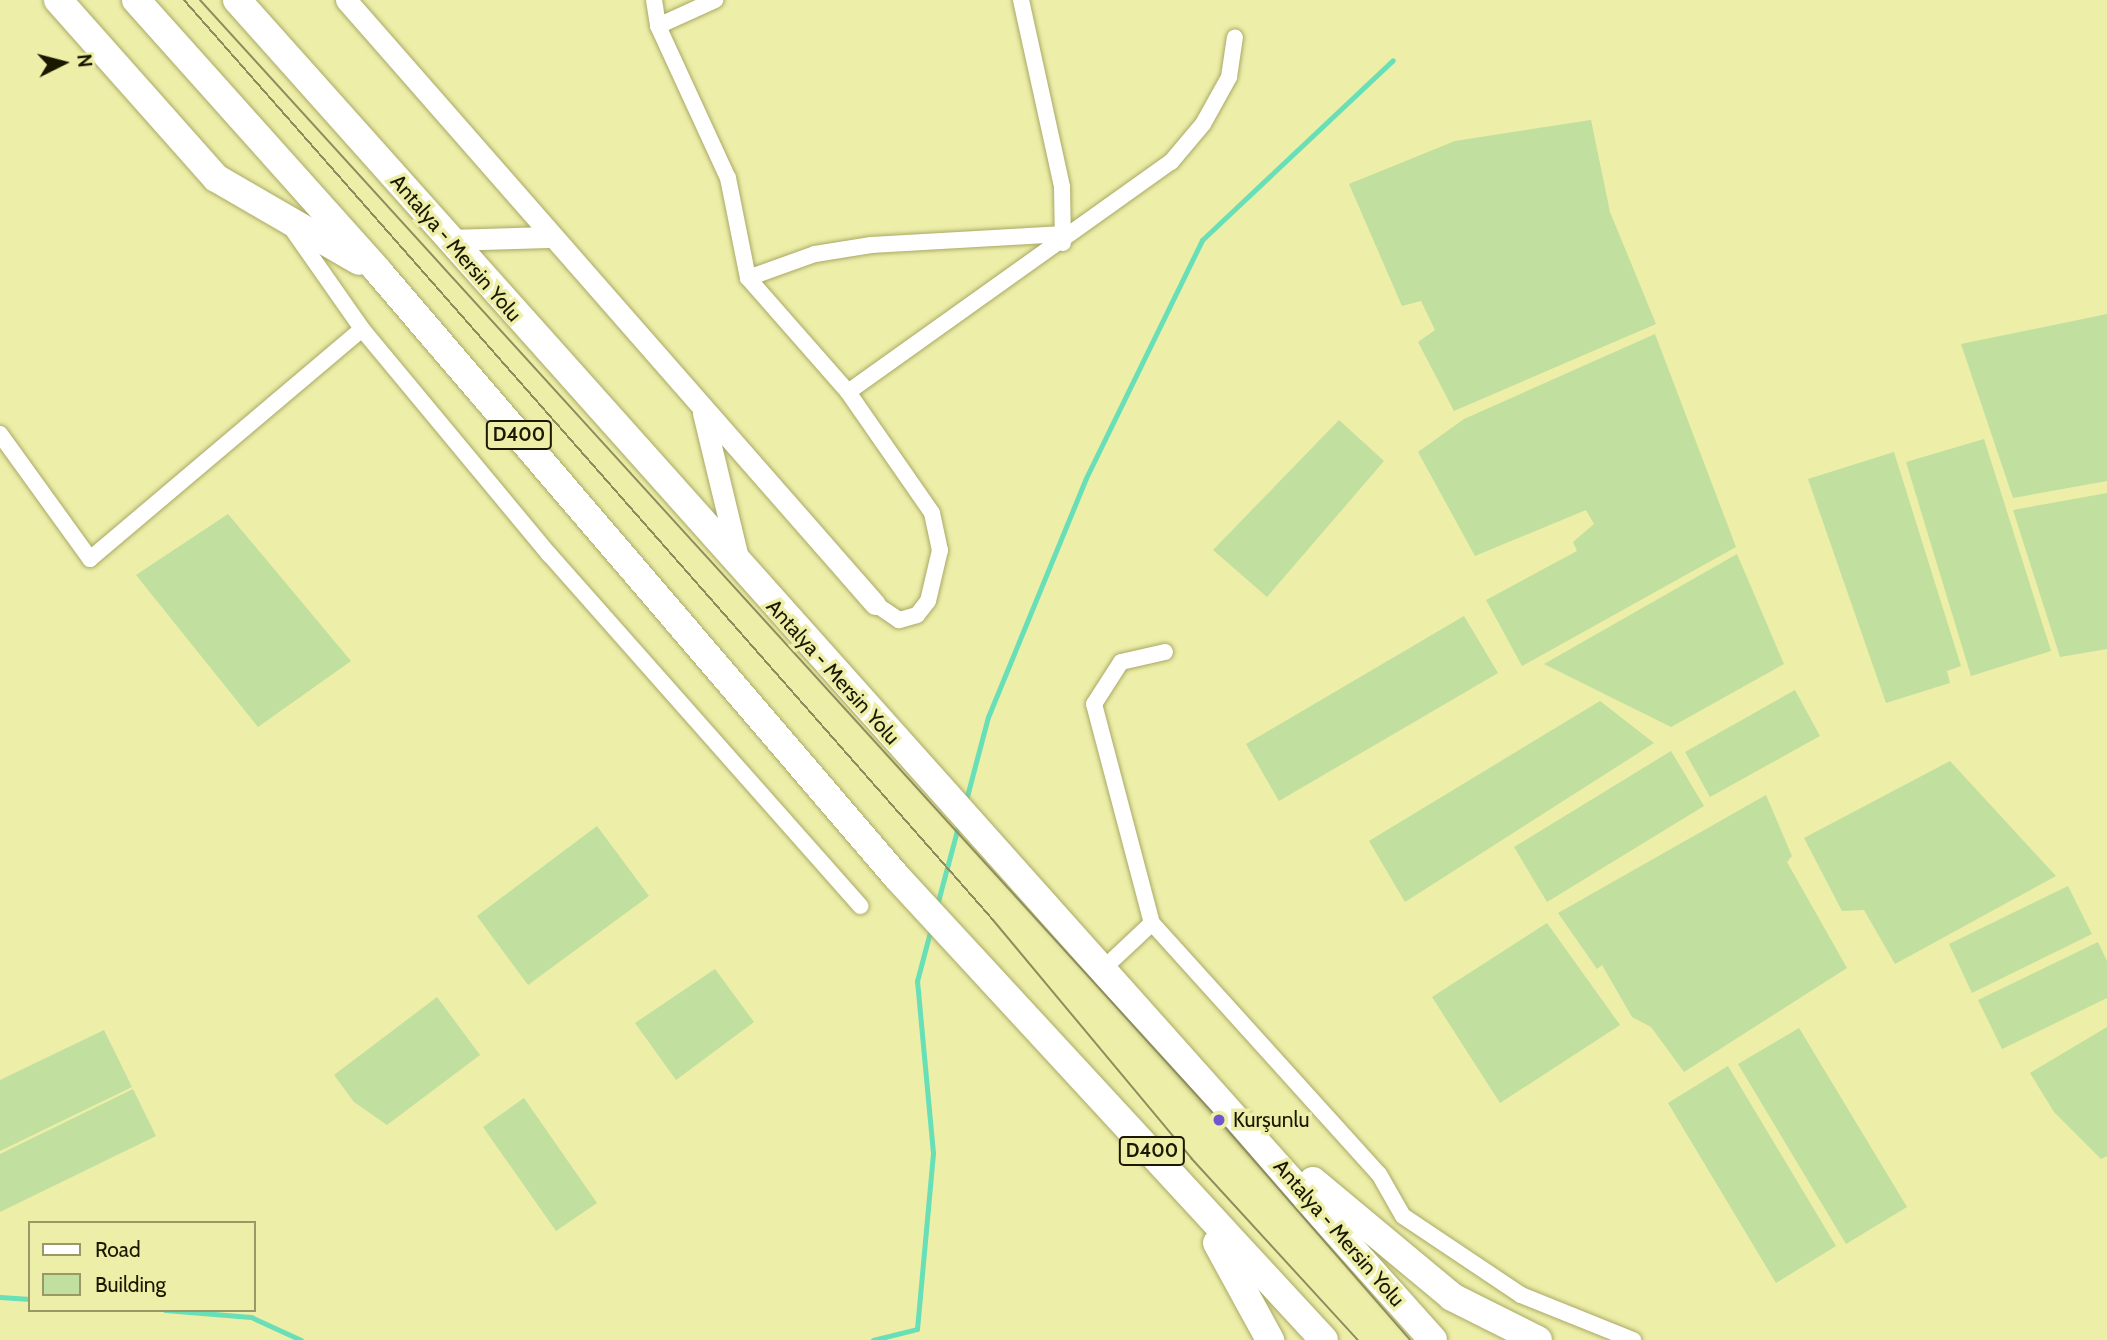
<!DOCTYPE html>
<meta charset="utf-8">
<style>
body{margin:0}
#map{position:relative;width:2107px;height:1340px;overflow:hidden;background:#edeea8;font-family:Cabin,sans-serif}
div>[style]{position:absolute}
.stream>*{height:5px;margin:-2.5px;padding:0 2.5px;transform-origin:2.5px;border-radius:2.5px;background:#69dfb7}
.building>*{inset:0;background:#c1df9f}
.roads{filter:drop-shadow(0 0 2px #a9a966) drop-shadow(0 0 2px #a9a966)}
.street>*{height:16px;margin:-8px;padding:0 8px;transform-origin:8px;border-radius:8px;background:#fff}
.secondary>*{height:21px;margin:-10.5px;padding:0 10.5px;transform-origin:10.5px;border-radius:10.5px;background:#fff}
.highway>*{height:28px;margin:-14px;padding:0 14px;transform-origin:14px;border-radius:14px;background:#fff}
.tram>*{height:2px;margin:-1px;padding:0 1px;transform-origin:1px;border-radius:1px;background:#8e8e5c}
.dots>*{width:19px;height:19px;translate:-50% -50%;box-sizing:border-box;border:4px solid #edeea8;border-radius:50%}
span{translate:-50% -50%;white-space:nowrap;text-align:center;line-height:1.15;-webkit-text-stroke:7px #edeea8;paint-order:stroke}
.shield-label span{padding:2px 5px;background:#edeea8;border:2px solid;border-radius:5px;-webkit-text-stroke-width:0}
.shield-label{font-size:19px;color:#1a1900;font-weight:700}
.street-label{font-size:21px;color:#1a1900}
.poi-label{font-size:21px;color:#1a1900}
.left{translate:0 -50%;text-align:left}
.legend{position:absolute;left:28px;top:1221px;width:228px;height:91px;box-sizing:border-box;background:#edeea8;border:2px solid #999965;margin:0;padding:9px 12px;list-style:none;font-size:21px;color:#1a1900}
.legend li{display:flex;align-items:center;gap:14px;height:35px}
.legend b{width:35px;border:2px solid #999965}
.north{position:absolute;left:28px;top:28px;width:70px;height:70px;-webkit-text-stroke:5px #edeea8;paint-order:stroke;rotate:84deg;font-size:19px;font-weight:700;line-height:28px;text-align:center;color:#1a1900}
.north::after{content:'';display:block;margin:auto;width:24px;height:32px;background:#1a1900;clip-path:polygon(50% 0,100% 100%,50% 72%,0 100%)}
</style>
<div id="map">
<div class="stream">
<div style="left:966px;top:800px;width:86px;rotate:-75.2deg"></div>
<div style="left:988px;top:717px;width:258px;rotate:-67.7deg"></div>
<div style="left:1086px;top:478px;width:265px;rotate:-64deg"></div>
<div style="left:1202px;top:240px;width:262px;rotate:-43.3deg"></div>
<div style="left:937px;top:905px;width:85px;rotate:-75deg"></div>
<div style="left:0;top:1297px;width:30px;rotate:4deg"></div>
<div style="left:165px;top:1310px;width:86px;rotate:4.7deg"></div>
<div style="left:251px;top:1317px;width:55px;rotate:24.7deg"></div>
<div style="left:873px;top:1340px;width:45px;rotate:-14deg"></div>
<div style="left:917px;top:1329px;width:177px;rotate:-84.8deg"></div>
<div style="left:933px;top:1153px;width:173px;rotate:-95.3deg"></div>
<div style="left:917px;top:981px;width:55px;rotate:-75.2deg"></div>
</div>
<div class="building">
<div style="clip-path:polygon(1591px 120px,1610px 212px,1656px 324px,1454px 411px,1418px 342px,1435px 330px,1421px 301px,1402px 306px,1349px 184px,1455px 141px)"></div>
<div style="clip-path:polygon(2107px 314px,2107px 481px,2013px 498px,1961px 344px)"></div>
<div style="clip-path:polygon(1655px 334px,1736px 547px,1522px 666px,1486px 600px,1577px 551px,1573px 542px,1594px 524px,1586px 510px,1475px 556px,1418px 452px,1464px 419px)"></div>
<div style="clip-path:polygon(1339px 420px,1384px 461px,1267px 597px,1213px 550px)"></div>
<div style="clip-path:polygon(1984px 439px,2051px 651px,1971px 676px,1906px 462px)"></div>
<div style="clip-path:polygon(1894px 452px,1961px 666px,1947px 671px,1950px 683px,1886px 703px,1808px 479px)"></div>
<div style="clip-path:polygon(2107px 493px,2107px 649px,2060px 657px,2013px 510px)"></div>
<div style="clip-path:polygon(228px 514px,351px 661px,258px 727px,136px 575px)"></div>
<div style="clip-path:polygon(1737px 554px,1784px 664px,1671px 727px,1544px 664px)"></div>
<div style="clip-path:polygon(1464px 616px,1498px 673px,1279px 801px,1246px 744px)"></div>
<div style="clip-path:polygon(1795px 690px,1820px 736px,1710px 797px,1685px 752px)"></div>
<div style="clip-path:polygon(1600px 701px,1654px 743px,1405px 902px,1369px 841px)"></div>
<div style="clip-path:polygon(1671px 751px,1704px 806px,1547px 902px,1514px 847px)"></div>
<div style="clip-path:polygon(1950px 761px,2056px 876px,1895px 964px,1864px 910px,1842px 911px,1804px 838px)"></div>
<div style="clip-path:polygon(1766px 795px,1792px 856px,1787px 862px,1847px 968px,1684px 1072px,1651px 1027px,1632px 1017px,1602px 965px,1597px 969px,1558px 913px)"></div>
<div style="clip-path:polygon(597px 826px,649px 896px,528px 985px,477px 916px)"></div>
<div style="clip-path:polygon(2068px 886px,2092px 934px,1972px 993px,1949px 944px)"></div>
<div style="clip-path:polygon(1547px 923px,1620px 1025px,1500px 1103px,1432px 997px)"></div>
<div style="clip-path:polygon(2098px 942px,2107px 961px,2107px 998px,2002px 1049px,1978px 1000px)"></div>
<div style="clip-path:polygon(715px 969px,754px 1022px,676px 1080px,635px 1023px)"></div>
<div style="clip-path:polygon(437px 997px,480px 1055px,387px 1125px,354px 1102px,334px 1075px)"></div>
<div style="clip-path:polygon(2107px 1027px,2107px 1156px,2101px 1159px,2054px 1112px,2030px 1073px)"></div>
<div style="clip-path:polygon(1799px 1028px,1907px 1207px,1846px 1244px,1738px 1064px)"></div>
<div style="clip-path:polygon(104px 1030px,132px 1087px,0 1151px,0 1080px)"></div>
<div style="clip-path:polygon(1728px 1066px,1836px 1246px,1776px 1283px,1668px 1103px)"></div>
<div style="clip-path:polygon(133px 1089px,156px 1136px,0 1212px,0 1154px)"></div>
<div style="clip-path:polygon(524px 1098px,597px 1203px,556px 1231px,483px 1127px)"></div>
</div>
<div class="roads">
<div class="street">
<div style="left:654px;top:0;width:26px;rotate:81deg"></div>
<div style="left:658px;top:26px;width:167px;rotate:65.3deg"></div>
<div style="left:728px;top:178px;width:102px;rotate:78.7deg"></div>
<div style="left:748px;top:278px;width:152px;rotate:48.7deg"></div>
<div style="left:848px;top:392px;width:147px;rotate:55.2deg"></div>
<div style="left:932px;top:513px;width:38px;rotate:78deg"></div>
<div style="left:940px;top:550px;width:52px;rotate:103.2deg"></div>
<div style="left:928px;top:601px;width:18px;rotate:128deg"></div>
<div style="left:917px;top:615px;width:19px;rotate:164deg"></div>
<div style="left:899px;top:620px;width:29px;rotate:-146deg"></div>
<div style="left:1021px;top:0;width:191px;rotate:77.6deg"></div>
<div style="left:1062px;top:187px;width:56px;rotate:89deg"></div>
<div style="left:658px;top:26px;width:63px;rotate:-24.5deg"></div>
<div style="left:290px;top:226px;width:126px;rotate:55deg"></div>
<div style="left:362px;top:329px;width:293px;rotate:50.3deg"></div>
<div style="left:549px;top:554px;width:470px;rotate:48.5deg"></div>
<div style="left:748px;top:278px;width:71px;rotate:-19.7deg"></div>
<div style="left:815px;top:254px;width:57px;rotate:-9.1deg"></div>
<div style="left:871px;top:245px;width:193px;rotate:-3.3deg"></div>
<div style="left:848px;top:392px;width:397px;rotate:-35.5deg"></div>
<div style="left:1171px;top:162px;width:50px;rotate:-49.9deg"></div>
<div style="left:1203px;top:124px;width:54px;rotate:-61deg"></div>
<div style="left:1229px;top:77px;width:40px;rotate:-81.5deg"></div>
<div style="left:0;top:434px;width:154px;rotate:54.2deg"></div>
<div style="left:90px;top:559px;width:356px;rotate:-40.2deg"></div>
<div style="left:1165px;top:652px;width:45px;rotate:167.2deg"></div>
<div style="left:1121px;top:662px;width:50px;rotate:122.7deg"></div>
<div style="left:1094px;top:704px;width:227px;rotate:75.2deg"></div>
<div style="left:1152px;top:923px;width:338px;rotate:47.9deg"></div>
<div style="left:1379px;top:1174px;width:48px;rotate:60.3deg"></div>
<div style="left:1403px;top:1216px;width:142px;rotate:33.8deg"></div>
<div style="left:1521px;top:1295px;width:121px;rotate:21.9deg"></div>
<div style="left:1103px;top:969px;width:67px;rotate:-43.2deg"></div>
</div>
<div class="secondary">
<div style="left:346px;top:0;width:803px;rotate:48.79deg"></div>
<div style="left:449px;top:240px;width:99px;rotate:-1.7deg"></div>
<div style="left:703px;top:413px;width:153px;rotate:76.4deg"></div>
</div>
<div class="highway">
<div style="left:58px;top:0;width:238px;rotate:48.4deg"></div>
<div style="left:216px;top:178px;width:165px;rotate:30.1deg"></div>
<div style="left:136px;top:0;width:363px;rotate:48.2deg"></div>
<div style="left:378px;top:271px;width:796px;rotate:49.43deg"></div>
<div style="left:896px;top:876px;width:631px;rotate:47.31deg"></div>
<div style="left:237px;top:0;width:1796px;rotate:48.25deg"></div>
<div style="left:1313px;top:1181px;width:181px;rotate:39.8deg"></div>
<div style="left:1452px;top:1297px;width:96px;rotate:26.6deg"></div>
<div style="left:1217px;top:1243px;width:111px;rotate:61.3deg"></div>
</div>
</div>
<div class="tram">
<div style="left:184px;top:0;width:1225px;rotate:48.67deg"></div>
<div style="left:993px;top:920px;width:310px;rotate:50.2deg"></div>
<div style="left:1191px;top:1158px;width:247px;rotate:47.5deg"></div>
<div style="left:200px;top:0;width:1514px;rotate:47.7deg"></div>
<div style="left:1219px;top:1120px;width:291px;rotate:49deg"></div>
</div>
<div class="dots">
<div style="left:1219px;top:1120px;background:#6f56cf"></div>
</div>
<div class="shield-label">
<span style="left:519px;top:435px">D400</span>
<span style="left:1152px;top:1151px">D400</span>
</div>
<div class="street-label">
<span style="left:456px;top:248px;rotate:49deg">Antalya - Mersin Yolu</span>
<span style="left:833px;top:672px;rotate:48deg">Antalya - Mersin Yolu</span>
<span style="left:1339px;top:1233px;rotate:49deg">Antalya - Mersin Yolu</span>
</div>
<div class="poi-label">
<span class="left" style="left:1233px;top:1120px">Kurşunlu</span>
</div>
<ul class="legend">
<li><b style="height:9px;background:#fff"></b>Road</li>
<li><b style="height:19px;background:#c1df9f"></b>Building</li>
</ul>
<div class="north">N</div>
</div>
